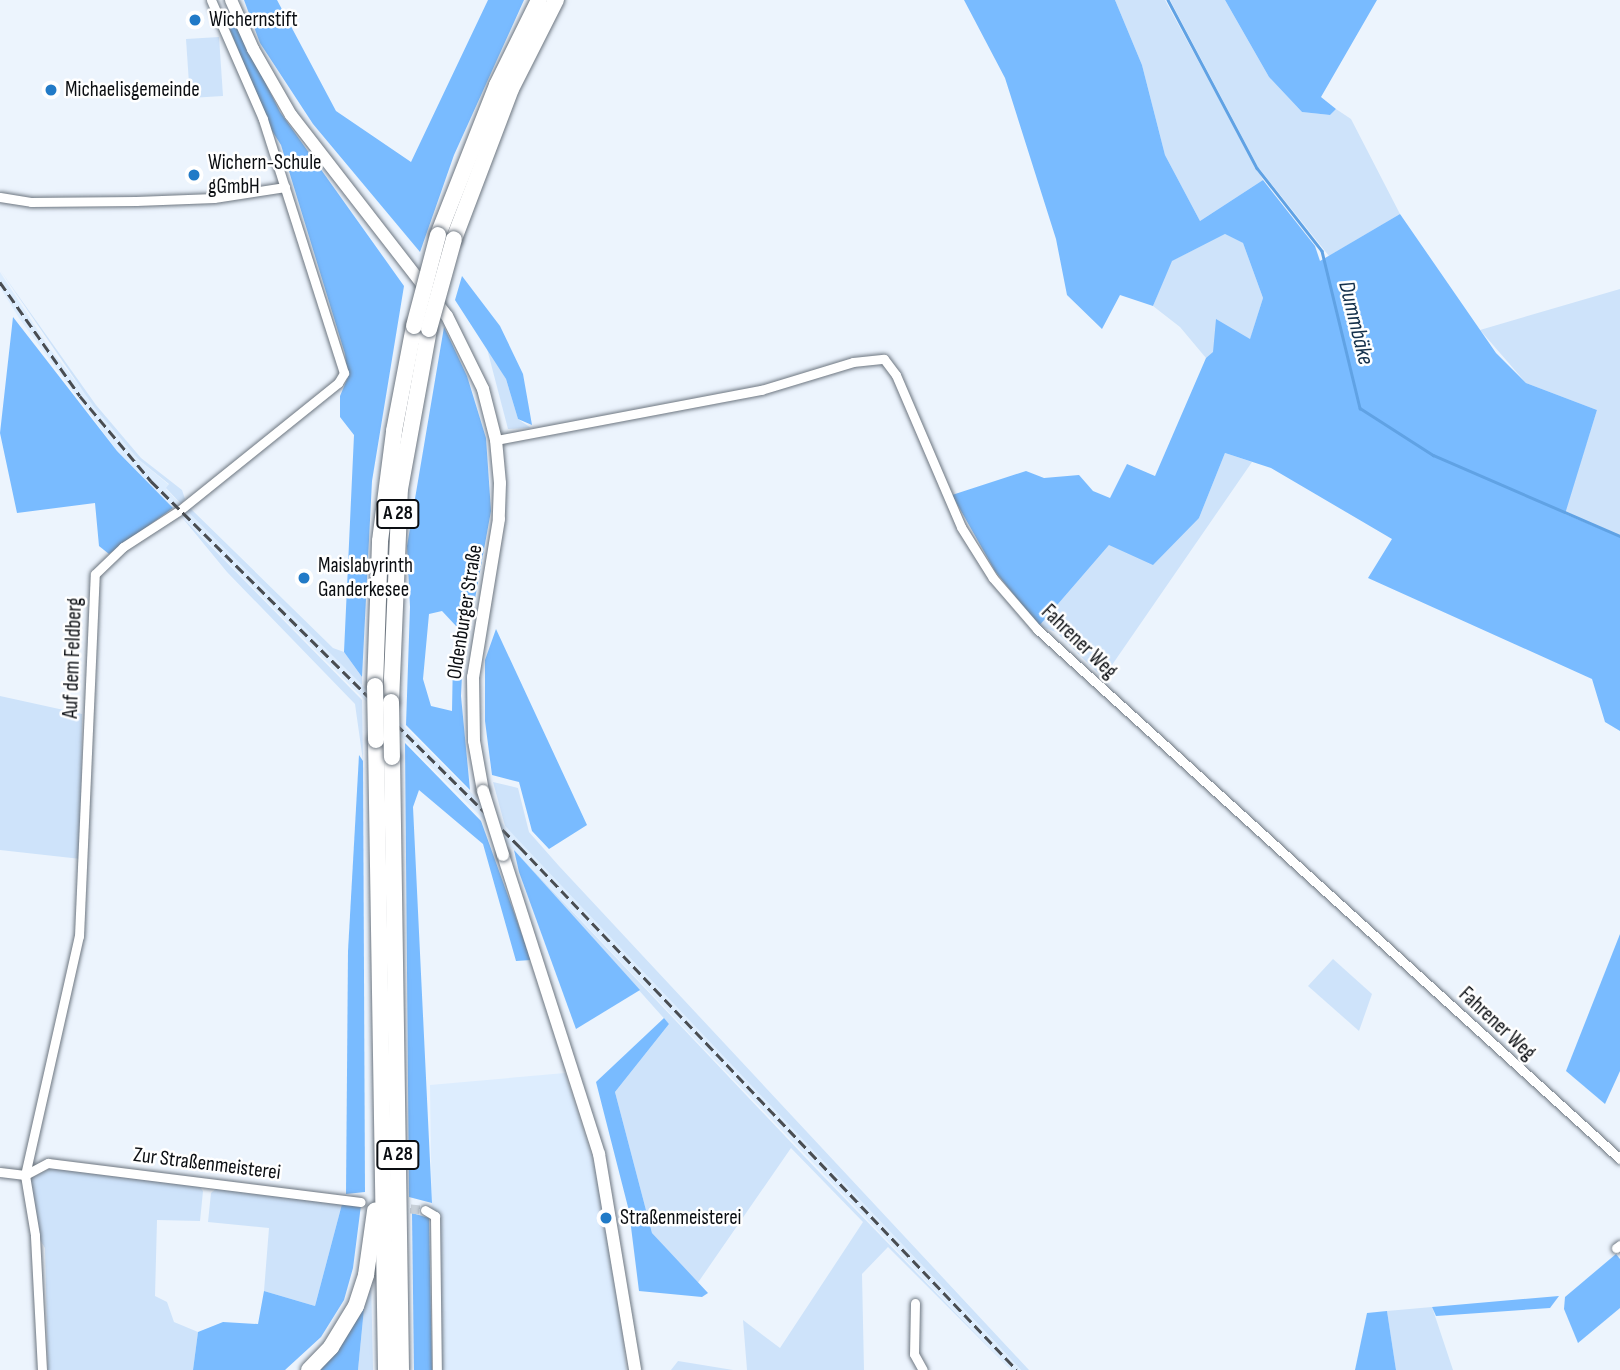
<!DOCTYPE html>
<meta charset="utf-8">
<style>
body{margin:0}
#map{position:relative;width:1620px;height:1370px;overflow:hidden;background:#ecf4fd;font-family:"Sofia Sans Condensed",sans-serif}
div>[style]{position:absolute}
.built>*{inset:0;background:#ddedfe}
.green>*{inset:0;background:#cee3fa}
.forest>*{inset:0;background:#79bbff}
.stream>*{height:2.5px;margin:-1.25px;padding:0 1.25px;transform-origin:1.25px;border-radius:1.25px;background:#60a2e4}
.minor-tunnel>*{height:9px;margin-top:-4.5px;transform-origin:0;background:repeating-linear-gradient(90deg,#cad2da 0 9px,transparent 0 13.5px)}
.roads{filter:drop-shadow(0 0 2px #6d7680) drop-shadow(0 0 2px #6d7680)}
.minor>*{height:9px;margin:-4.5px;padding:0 4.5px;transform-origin:4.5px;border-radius:4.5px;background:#fff}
.secondary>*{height:12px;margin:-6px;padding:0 6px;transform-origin:6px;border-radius:6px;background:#fff}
.motorway>*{height:16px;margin:-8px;padding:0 8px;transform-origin:8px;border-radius:8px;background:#fff}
.rail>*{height:2.5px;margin-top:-1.25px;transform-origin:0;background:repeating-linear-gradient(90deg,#494d52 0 10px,transparent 0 15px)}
.bridges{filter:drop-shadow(0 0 2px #6d7680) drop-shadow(0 0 2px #6d7680)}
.secondary-bridge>*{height:12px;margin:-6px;padding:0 6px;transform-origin:6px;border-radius:6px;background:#fff}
.motorway-bridge>*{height:16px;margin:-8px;padding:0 8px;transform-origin:8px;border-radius:8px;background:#fff}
.dots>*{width:19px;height:19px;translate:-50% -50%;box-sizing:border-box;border:4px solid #fff;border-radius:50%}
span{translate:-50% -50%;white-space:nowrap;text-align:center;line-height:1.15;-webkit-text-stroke:5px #fff;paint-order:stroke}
.shield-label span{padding:2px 5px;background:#fff;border:2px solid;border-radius:5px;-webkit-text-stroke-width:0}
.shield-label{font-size:19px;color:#0b0e12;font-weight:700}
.poi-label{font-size:21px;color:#0b0e12}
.left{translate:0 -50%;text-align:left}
.street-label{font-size:21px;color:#0b0e12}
.water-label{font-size:23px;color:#14304b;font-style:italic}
</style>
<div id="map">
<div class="built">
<div style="clip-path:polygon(0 272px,50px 349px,138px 459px,169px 485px,166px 489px,187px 511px,537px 858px,1021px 1370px,1011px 1370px,514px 850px,117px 451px,19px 318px,0 287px)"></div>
<div style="clip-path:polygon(565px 1073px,595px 1166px,617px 1272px,626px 1370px,434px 1370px,430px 1085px)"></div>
</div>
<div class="green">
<div style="clip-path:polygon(1115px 0,1165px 0,1263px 180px,1200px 221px,1165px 155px,1142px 65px)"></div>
<div style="clip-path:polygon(1170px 0,1225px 0,1269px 77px,1302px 112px,1330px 115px,1336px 109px,1351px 119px,1400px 214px,1329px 256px,1258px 167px)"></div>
<div style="clip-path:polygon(219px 37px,223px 96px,190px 98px,186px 39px)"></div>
<div style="clip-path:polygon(1225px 234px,1243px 243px,1263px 298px,1250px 340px,1206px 358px,1180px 327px,1153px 306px,1171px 261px)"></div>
<div style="clip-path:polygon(0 270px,96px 405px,141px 458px,182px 490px,185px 499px,181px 504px,166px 488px,169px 484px,138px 459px,94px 407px)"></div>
<div style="clip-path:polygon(1620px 289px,1620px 537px,1564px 514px,1597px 410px,1526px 383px,1480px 330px)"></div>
<div style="clip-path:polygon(485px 341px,506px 379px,518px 419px,531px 428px,508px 429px)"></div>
<div style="clip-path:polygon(1225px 453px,1252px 462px,1103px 678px,1056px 632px,1039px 626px,1109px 545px,1199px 518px)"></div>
<div style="clip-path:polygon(190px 508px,333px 648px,344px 652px,362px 677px,362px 685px,187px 511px)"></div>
<div style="clip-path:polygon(180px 515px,362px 700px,363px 761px,355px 704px,227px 572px)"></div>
<div style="clip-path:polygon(0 696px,82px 714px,81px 859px,0 850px)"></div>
<div style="clip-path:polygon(493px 782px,518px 788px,529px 832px,559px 866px,1029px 1370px,1021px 1370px,996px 1343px,505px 826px)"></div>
<div style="clip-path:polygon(514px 850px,820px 1173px,1011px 1370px,888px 1247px,862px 1274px,864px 1370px,747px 1370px,743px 1320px,780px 1348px,863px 1222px,791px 1148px,697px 1284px,652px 1233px,615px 1092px,669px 1024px)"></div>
<div style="clip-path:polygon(1333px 959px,1372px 994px,1359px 1031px,1308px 986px)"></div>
<div style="clip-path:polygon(53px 1167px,197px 1184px,203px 1191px,200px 1221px,157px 1220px,155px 1296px,167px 1302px,174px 1322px,198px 1332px,193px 1370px,48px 1370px,45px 1248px,37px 1235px,29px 1179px)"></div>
<div style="clip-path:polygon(218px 1187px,342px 1204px,315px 1306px,264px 1291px,269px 1228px,208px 1222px,211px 1193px)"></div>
<div style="clip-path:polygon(371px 1277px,373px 1370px,358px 1370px,365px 1298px)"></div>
<div style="clip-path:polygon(1432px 1307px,1453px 1370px,1396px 1370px,1387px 1311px)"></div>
<div style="clip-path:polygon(678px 1361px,733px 1370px,671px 1370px)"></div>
</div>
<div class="forest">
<div style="clip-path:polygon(244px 0,277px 0,336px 111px,411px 162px,488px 0,524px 0,454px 155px,420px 252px,313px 124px,260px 43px)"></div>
<div style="clip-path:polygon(964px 0,1115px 0,1142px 65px,1165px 155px,1200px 221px,1263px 180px,1315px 246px,1320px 261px,1400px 214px,1496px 353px,1526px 383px,1597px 410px,1565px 514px,1620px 537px,1620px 731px,1605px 722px,1592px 679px,1368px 578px,1392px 539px,1271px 468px,1225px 453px,1199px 518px,1153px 565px,1109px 545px,1039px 626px,995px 571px,952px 495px,1026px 471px,1044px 478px,1079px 475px,1093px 491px,1110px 498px,1127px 464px,1155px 476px,1206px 358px,1213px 352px,1216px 319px,1250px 339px,1263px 298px,1243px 243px,1225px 234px,1172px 261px,1153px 306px,1120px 295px,1102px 329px,1067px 295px,1056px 239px,1005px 78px)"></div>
<div style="clip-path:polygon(1225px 0,1377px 0,1321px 97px,1336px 109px,1330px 115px,1302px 112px,1269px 77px)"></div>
<div style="clip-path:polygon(233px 18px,280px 112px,404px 286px,372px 481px,362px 677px,344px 652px,354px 435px,340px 417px,340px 396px,348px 377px,345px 354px,281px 145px,269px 126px,226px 20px)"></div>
<div style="clip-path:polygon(462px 276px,500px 326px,523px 374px,532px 425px,518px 419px,506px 379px,455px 300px)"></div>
<div style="clip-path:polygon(13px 317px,117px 451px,173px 508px,109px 554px,99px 546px,95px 503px,17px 513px,0 433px)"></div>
<div style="clip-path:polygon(444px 327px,467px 376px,486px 438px,491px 511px,470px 626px,457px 627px,442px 611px,429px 614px,423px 679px,431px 706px,452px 711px,453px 656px,458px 651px,463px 655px,461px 696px,470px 790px,406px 725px,410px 607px,407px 546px)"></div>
<div style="clip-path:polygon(496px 629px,587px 825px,549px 849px,532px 831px,519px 782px,492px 775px,485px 721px,485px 660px)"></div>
<div style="clip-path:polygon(405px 743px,481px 821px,531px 960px,516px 961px,483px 844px,419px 790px,413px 807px,432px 1203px,409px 1197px)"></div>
<div style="clip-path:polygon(359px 755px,363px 761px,365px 1192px,346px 1194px,348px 951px)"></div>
<div style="clip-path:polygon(514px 850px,640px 990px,576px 1029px,519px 872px)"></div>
<div style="clip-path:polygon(1620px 934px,1620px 1071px,1605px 1104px,1566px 1071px)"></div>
<div style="clip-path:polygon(664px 1018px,669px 1024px,615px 1092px,652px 1233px,708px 1293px,702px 1297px,639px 1291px,629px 1211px,596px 1082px)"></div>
<div style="clip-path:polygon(342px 1204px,361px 1205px,353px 1268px,344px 1300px,321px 1337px,285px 1370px,193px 1370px,198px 1332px,223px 1322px,258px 1324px,264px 1291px,315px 1306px)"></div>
<div style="clip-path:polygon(412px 1213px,429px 1218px,432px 1370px,414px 1370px)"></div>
<div style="clip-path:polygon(1616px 1254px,1620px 1259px,1620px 1308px,1578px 1343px,1564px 1309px,1565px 1297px)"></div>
<div style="clip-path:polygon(1559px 1296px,1550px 1308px,1436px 1316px,1432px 1307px)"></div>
<div style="clip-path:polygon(365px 1298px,358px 1370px,317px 1370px)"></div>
<div style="clip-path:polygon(1387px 1311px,1396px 1370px,1355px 1370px,1367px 1313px)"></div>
</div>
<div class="stream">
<div style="left:1168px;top:0;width:190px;rotate:62.1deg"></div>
<div style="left:1257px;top:168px;width:105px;rotate:51.9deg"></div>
<div style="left:1322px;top:251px;width:162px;rotate:76.4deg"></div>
<div style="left:1360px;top:408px;width:87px;rotate:32.8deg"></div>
<div style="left:1433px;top:455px;width:204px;rotate:23.4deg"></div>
</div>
<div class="minor-tunnel">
<div style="left:397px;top:1207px;width:28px;rotate:6deg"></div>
</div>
<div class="roads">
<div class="minor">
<div style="left:0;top:197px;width:31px;rotate:9deg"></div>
<div style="left:31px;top:202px;width:105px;rotate:-0.5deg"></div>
<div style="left:136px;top:201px;width:78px;rotate:-2.2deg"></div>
<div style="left:214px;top:198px;width:72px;rotate:-8.8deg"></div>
<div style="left:496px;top:440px;width:270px;rotate:-10.7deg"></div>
<div style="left:761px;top:390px;width:96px;rotate:-16.9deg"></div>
<div style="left:853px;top:362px;width:31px;rotate:-6deg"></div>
<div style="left:884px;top:359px;width:20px;rotate:53deg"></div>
<div style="left:896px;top:375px;width:165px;rotate:66.8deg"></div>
<div style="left:961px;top:527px;width:60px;rotate:57.9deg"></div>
<div style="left:993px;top:578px;width:67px;rotate:49.2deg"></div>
<div style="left:1037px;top:629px;width:788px;rotate:42.27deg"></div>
<div style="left:0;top:1172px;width:25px;rotate:7deg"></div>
<div style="left:25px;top:1175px;width:26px;rotate:-28deg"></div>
<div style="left:48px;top:1163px;width:315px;rotate:7.1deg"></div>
<div style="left:425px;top:1210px;width:12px;rotate:31deg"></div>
<div style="left:435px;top:1216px;width:154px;rotate:89.3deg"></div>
<div style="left:1616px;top:1248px;width:5px;rotate:-37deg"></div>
<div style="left:915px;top:1303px;width:51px;rotate:91.1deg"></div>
<div style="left:914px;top:1354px;width:18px;rotate:61deg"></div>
<div style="left:42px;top:1370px;width:135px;rotate:-93deg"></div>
<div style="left:35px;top:1235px;width:61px;rotate:-99.5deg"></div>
<div style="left:25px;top:1175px;width:245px;rotate:-77.3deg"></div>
<div style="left:79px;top:936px;width:362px;rotate:-87.5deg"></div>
<div style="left:95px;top:574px;width:39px;rotate:-44deg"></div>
<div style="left:123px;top:547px;width:68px;rotate:-33deg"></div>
<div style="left:180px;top:510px;width:203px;rotate:-38.8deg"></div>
<div style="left:338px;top:383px;width:12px;rotate:-59deg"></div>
<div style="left:344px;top:373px;width:267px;rotate:-107.7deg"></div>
<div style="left:263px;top:119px;width:130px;rotate:-113.6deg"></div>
</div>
<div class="secondary">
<div style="left:231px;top:0;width:54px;rotate:65.8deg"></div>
<div style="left:253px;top:49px;width:76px;rotate:60.1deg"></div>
<div style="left:291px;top:115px;width:254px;rotate:52.2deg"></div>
<div style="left:447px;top:316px;width:81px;rotate:63.7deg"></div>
<div style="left:483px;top:389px;width:53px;rotate:75.7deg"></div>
<div style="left:496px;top:440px;width:43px;rotate:84.7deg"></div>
<div style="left:500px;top:483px;width:36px;rotate:92deg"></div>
<div style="left:499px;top:519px;width:160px;rotate:99.3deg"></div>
<div style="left:473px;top:677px;width:64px;rotate:89.1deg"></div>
<div style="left:474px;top:741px;width:51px;rotate:79.8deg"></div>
<div style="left:503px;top:855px;width:314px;rotate:72.2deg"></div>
<div style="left:599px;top:1154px;width:219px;rotate:80.5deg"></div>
</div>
<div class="motorway">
<div style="left:438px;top:235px;width:161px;rotate:-68.5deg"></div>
<div style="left:497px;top:85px;width:95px;rotate:-63.7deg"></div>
<div style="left:454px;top:239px;width:160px;rotate:-69.2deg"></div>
<div style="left:511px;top:89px;width:100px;rotate:-63.2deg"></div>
<div style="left:375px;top:686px;width:145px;rotate:-88deg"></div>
<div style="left:380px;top:541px;width:111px;rotate:-82.7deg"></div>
<div style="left:394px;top:431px;width:107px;rotate:-79.2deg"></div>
<div style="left:391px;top:702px;width:213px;rotate:-87.6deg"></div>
<div style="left:400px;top:489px;width:163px;rotate:-79.7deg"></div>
<div style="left:376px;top:740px;width:630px;rotate:89.09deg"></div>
<div style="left:392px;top:757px;width:613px;rotate:89.16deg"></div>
<div style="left:309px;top:1370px;width:32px;rotate:-46deg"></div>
<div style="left:331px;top:1347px;width:48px;rotate:-58.6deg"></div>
<div style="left:356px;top:1306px;width:33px;rotate:-72deg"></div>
<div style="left:366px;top:1275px;width:65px;rotate:-82deg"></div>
</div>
</div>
<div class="rail">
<div style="left:0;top:282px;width:139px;rotate:54.9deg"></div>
<div style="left:80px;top:396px;width:111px;rotate:50.1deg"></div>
<div style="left:151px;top:481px;width:520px;rotate:44.77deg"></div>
<div style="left:520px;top:847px;width:721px;rotate:46.46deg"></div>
</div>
<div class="bridges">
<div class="secondary-bridge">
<div style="left:483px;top:791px;width:67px;rotate:72.6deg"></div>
</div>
<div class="motorway-bridge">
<div style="left:414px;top:326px;width:94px;rotate:-75.2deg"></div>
<div style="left:429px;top:329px;width:93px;rotate:-74.5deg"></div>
<div style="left:375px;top:686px;width:54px;rotate:88.9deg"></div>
<div style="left:391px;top:702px;width:55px;rotate:89deg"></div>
</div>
</div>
<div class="dots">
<div style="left:195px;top:20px;background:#217ac7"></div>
<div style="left:51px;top:90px;background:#217ac7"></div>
<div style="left:194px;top:175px;background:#217ac7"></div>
<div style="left:304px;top:578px;background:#217ac7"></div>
<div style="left:606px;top:1218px;background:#217ac7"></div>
</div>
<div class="shield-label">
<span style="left:398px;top:514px">A 28</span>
<span style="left:398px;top:1155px">A 28</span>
</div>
<div class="poi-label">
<span class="left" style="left:209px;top:20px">Wichernstift</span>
<span class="left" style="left:65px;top:90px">Michaelisgemeinde</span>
<span class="left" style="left:208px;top:175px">Wichern-Schule<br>gGmbH</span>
<span class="left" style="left:318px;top:578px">Maislabyrinth<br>Ganderkesee</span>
<span class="left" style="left:620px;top:1218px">Straßenmeisterei</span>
</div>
<div class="street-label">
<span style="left:465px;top:612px;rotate:-81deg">Oldenburger Straße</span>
<span style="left:1079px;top:642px;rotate:44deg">Fahrener Weg</span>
<span style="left:73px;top:658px;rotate:-88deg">Auf dem Feldberg</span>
<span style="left:1497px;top:1024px;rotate:43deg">Fahrener Weg</span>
<span style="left:207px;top:1164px;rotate:7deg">Zur Straßenmeisterei</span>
</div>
<div class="water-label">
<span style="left:1356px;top:323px;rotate:76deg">Dummbäke</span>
</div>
</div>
